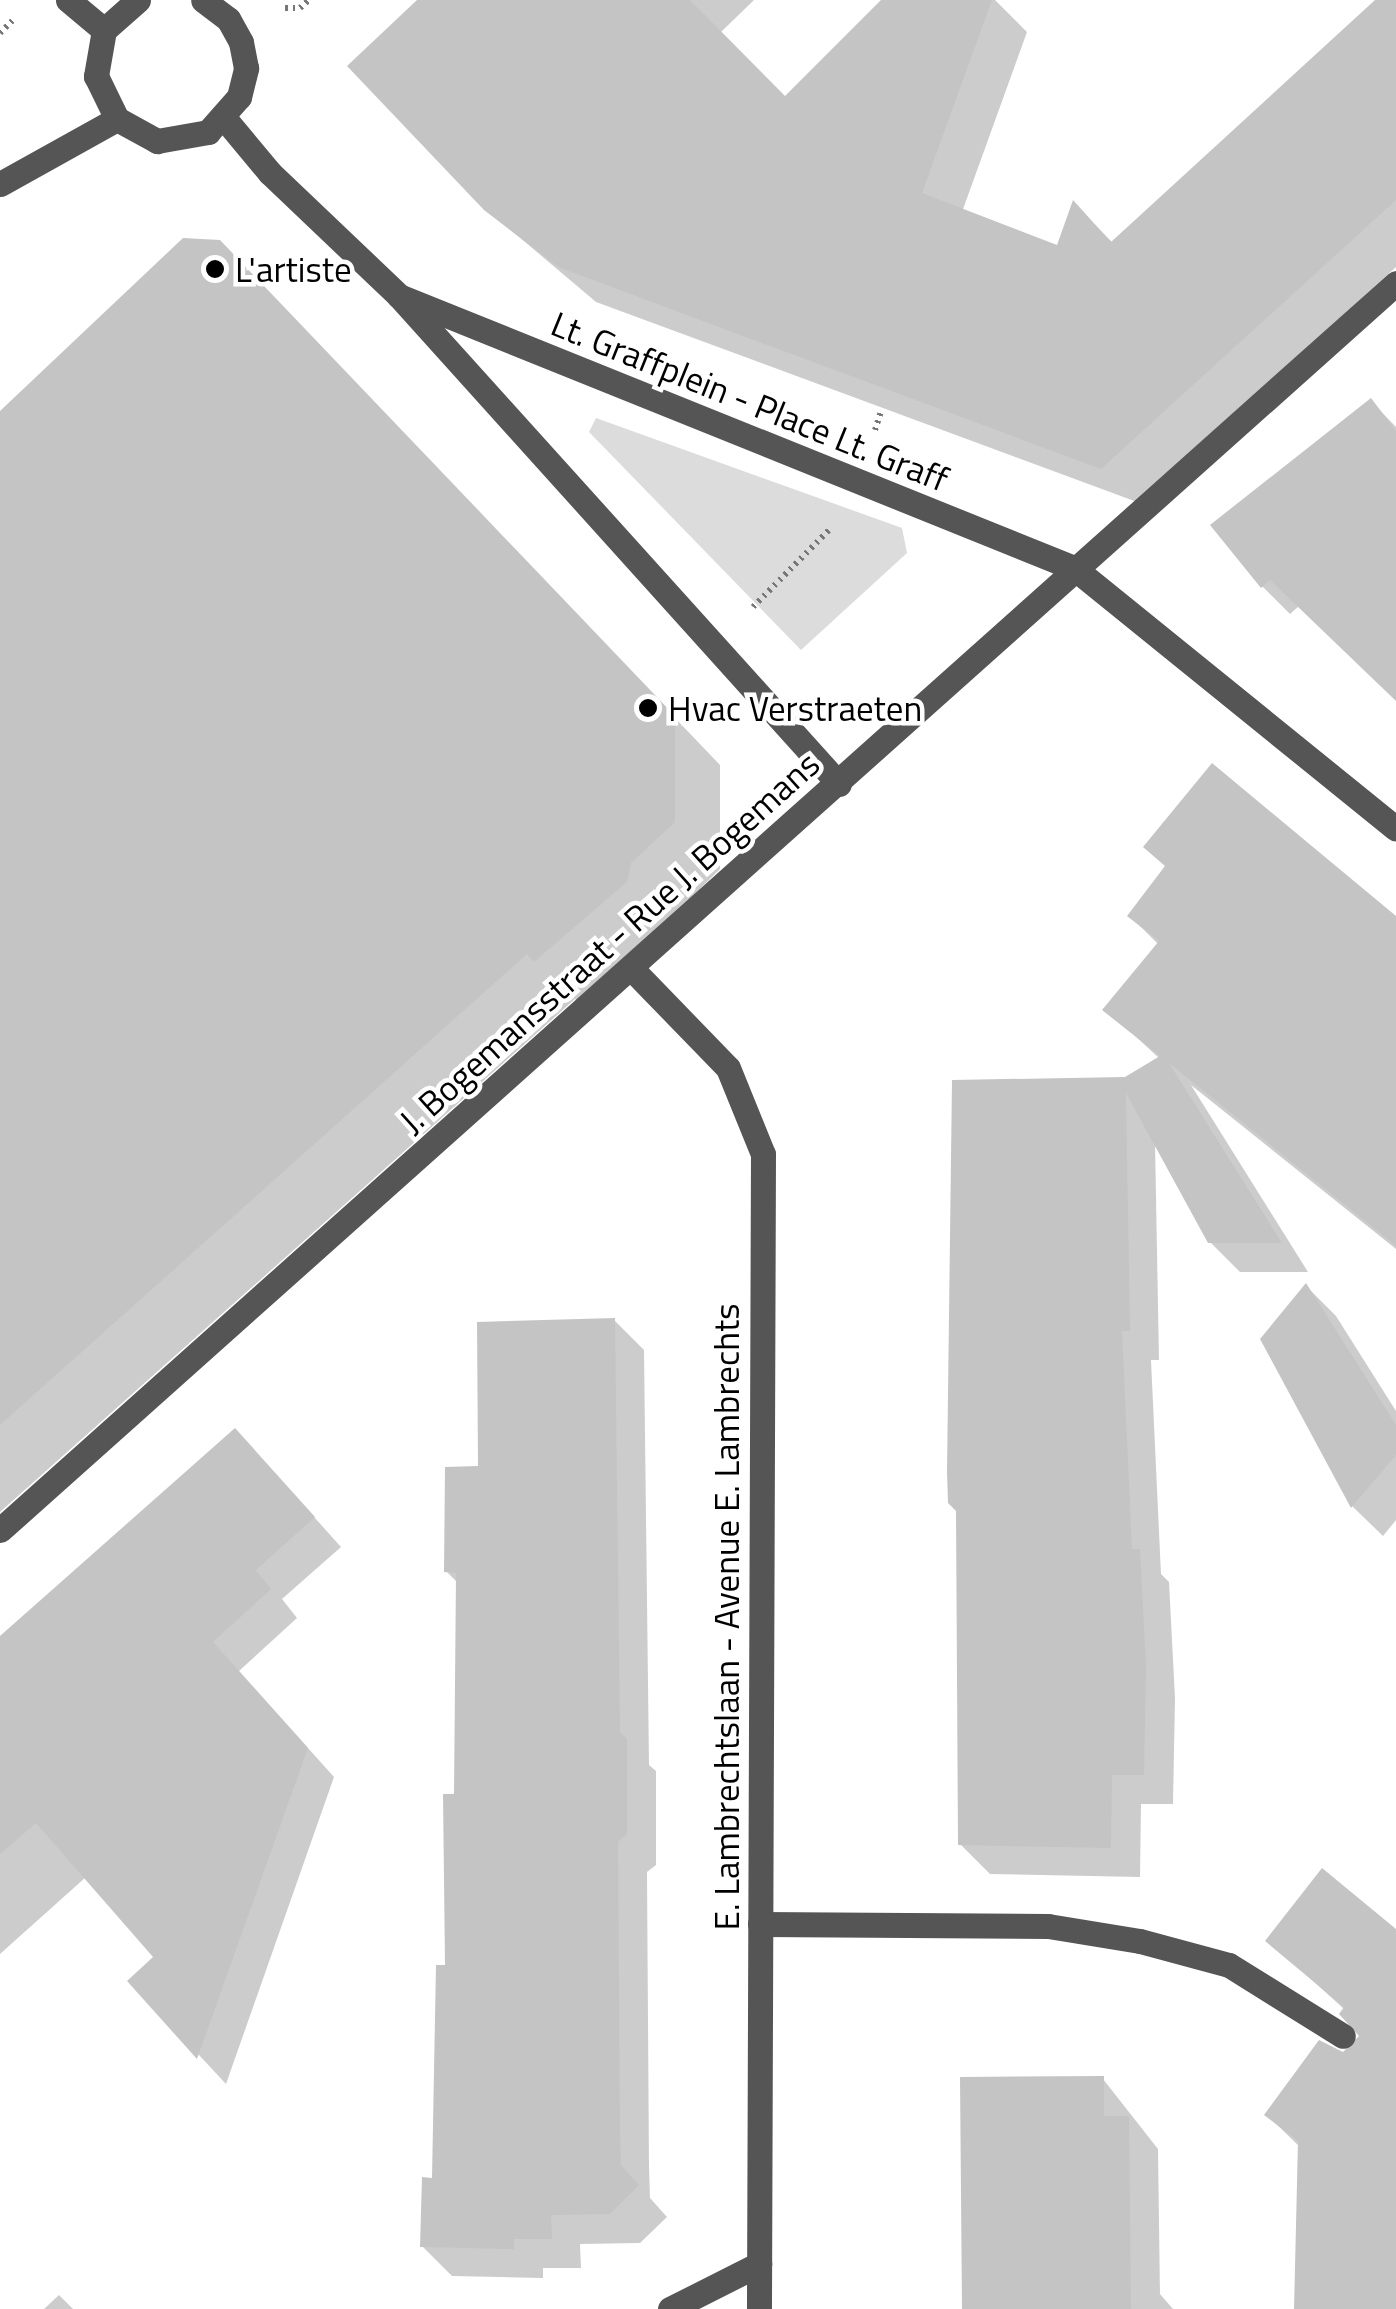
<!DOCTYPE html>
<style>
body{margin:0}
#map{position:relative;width:1396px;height:2309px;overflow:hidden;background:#fff;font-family:"Titillium Web",sans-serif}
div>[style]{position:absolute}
.green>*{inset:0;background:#dcdcdc}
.shadow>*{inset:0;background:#0003}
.building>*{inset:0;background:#c4c4c4}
.path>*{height:6px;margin-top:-3px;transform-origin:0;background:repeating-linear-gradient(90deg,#777 0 2.5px,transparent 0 7.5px)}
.minor>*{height:25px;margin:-12.5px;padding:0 12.5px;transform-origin:12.5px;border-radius:12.5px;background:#555}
.dots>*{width:28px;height:28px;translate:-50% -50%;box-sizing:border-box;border:5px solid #fff;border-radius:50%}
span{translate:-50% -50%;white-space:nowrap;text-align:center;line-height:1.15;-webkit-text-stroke:9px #fff;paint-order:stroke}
.poi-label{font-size:35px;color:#000}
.left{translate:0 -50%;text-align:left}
.street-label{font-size:35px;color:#000}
</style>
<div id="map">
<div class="green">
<div style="clip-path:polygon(596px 418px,902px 528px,907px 553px,801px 650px,589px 432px)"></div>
</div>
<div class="shadow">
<div style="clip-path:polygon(419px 0,754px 0,720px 33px,785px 99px,884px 0,995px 0,1027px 32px,962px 212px,1059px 249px,1074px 204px,1113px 243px,1396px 7px,1396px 267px,1137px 502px,596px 302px,486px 209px)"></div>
<div style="clip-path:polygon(266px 290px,720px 765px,720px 869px,582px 1006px,575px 999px,0 1512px,0 415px)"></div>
<div style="clip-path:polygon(1371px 401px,1396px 427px,1396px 699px,1299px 606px,1290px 614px,1262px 586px)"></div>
<div style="clip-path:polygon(1130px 916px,1396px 922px,1396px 1249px,1191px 1085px,1308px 1272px,1240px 1272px,1210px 1242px,1155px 1142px,1159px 1360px,1151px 1360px,1161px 1574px,1169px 1582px,1175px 1698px,1173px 1804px,1141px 1804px,1140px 1877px,990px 1874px,960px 1844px,1126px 1079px,1160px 1059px,1106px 1009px,1159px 945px)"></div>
<div style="clip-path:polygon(1306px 1286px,1336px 1316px,1396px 1411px,1396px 1520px,1383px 1536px,1353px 1507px,1263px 1339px)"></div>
<div style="clip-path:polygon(614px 1320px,644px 1350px,649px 1765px,656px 1771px,656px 1865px,647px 1872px,649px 2166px,650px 2198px,667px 2217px,640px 2243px,580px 2244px,581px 2268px,543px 2268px,543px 2278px,452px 2276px,422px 2246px,435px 2181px,457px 1796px,458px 1583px,446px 1571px,481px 1469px)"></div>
<div style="clip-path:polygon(262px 1459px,341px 1547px,282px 1599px,297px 1618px,239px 1671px,334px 1777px,226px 2084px,130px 1981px,157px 1957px,86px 1877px,0 1954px,0 1640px)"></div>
<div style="clip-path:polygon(1396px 1934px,1396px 2309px,1297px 2309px,1300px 2147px,1267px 2115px,1363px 2038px,1345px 2010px,1268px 1940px)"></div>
<div style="clip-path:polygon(1103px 2079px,1158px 2149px,1160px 2294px,1173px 2309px,964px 2309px)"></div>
<div style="clip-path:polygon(59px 2295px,73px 2309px,44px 2309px)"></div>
</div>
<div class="building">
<div style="clip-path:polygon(417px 0,690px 0,785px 96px,881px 0,992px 0,922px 193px,1057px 245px,1073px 200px,1111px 242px,1375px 0,1396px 0,1396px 200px,1101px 469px,558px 267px,484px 210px,347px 66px)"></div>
<div style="clip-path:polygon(183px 238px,220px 240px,675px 716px,675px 822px,631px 863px,627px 882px,534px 962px,527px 954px,0 1425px,0 411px)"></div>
<div style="clip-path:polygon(1371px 398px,1396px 431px,1396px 701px,1270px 580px,1261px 588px,1210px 525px)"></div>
<div style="clip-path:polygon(1212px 763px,1396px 916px,1396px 1246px,1169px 1063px,1282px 1243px,1208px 1243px,1126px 1093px,1130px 1331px,1122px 1331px,1132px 1549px,1140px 1549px,1146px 1666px,1144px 1775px,1112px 1775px,1111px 1848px,958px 1845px,956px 1511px,948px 1503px,947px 1472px,952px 1080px,1125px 1077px,1160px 1056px,1102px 1010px,1159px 941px,1127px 916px,1165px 866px,1143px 847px)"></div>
<div style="clip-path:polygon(1306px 1283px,1396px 1425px,1396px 1455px,1351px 1508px,1260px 1339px)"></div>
<div style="clip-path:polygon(615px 1318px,620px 1732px,627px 1739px,627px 1834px,618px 1842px,620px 2134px,621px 2165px,639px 2185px,610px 2214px,551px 2215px,552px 2239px,514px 2239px,514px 2249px,420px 2247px,422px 2177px,432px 2178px,436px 1965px,445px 1965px,443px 1794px,454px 1794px,456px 1573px,444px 1572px,445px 1467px,478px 1466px,477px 1322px)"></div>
<div style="clip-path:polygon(235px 1428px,315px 1517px,256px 1570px,271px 1589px,213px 1642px,308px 1748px,197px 2059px,127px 1981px,153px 1957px,36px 1823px,0 1854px,0 1636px)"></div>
<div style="clip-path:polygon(1322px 1868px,1396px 1929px,1396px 2309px,1294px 2309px,1298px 2141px,1264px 2115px,1319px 2040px,1343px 2052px,1359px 2036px,1339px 2014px,1344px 2007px,1265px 1941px)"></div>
<div style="clip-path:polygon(1104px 2076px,1104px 2116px,1129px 2116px,1131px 2309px,962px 2309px,960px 2077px)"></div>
</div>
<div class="path">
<div style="left:285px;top:8px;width:15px"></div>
<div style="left:300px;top:8px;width:12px;rotate:-42deg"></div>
<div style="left:0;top:33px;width:21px;rotate:-45deg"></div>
<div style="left:875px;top:430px;width:19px;rotate:-72deg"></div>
<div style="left:753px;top:607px;width:108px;rotate:-45.4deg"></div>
</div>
<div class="minor">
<div style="left:68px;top:0;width:47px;rotate:39.8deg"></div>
<div style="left:138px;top:0;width:45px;rotate:138.6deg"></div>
<div style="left:104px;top:30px;width:47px;rotate:99.9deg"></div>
<div style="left:96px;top:76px;width:48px;rotate:64deg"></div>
<div style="left:117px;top:119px;width:46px;rotate:28.8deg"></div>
<div style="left:157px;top:141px;width:52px;rotate:-10deg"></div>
<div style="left:208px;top:132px;width:47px;rotate:-48.5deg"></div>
<div style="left:239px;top:97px;width:30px;rotate:-76deg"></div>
<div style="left:246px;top:68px;width:26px;rotate:-101deg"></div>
<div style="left:241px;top:42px;width:26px;rotate:-119deg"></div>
<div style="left:228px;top:19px;width:31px;rotate:-143deg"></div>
<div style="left:225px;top:119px;width:70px;rotate:50.2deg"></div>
<div style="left:270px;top:173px;width:178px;rotate:43.6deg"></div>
<div style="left:399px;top:296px;width:657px;rotate:47.96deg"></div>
<div style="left:0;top:184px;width:134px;rotate:-29.1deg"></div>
<div style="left:399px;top:296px;width:728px;rotate:21.95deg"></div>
<div style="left:1074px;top:568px;width:414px;rotate:39deg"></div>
<div style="left:633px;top:970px;width:136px;rotate:45.9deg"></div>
<div style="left:728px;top:1068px;width:93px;rotate:67.9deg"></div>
<div style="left:763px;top:1154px;width:1155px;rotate:90.2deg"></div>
<div style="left:0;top:1530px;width:1872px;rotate:-41.77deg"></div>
<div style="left:760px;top:1924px;width:288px;rotate:0.4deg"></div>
<div style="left:1048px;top:1926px;width:93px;rotate:9.3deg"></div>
<div style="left:1140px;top:1941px;width:92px;rotate:15.1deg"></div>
<div style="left:1229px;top:1965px;width:134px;rotate:31.9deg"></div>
<div style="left:670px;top:2309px;width:100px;rotate:-26.8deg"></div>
</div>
<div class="dots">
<div style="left:215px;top:269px;background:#000"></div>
<div style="left:648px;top:708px;background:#000"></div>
</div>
<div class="poi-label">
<span class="left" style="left:235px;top:269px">L'artiste</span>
<span class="left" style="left:668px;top:708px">Hvac Verstraeten</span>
</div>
<div class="street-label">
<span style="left:750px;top:401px;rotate:22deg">Lt. Graffplein - Place Lt. Graff</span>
<span style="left:609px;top:942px;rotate:-42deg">J. Bogemansstraat - Rue J. Bogemans</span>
<span style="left:726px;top:1617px;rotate:-90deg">E. Lambrechtslaan - Avenue E. Lambrechts</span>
</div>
</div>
